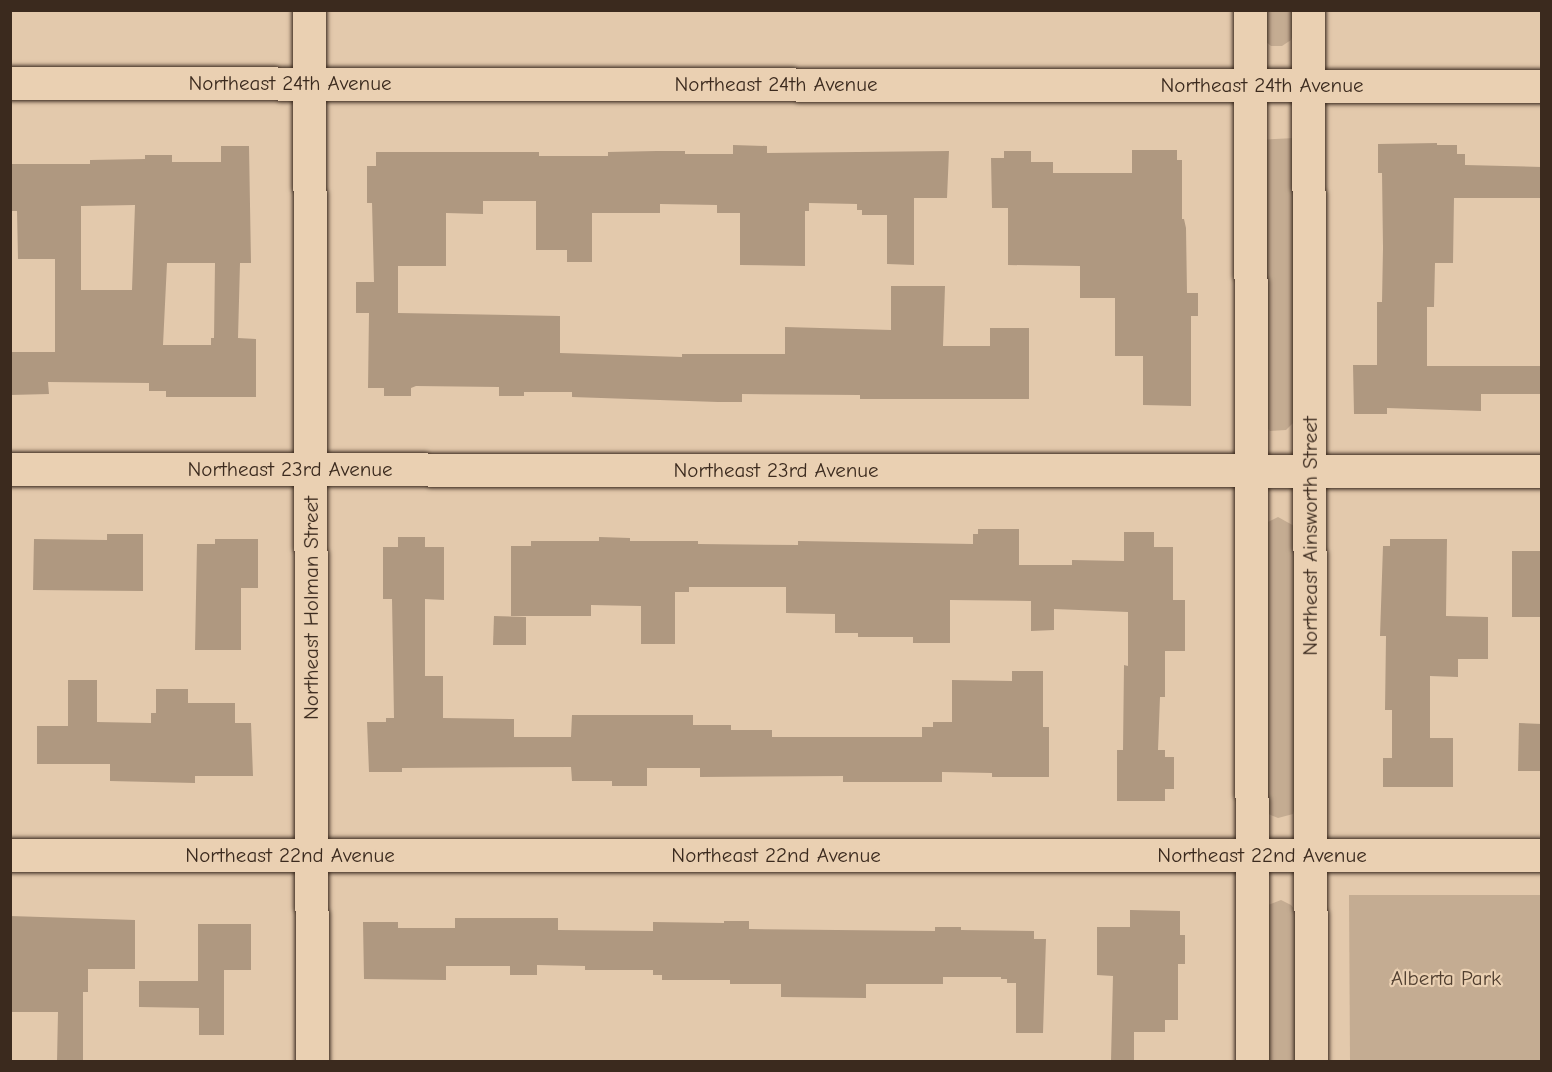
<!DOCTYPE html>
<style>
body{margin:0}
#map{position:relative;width:1552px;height:1072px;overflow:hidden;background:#e3c9ac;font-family:"Comic Neue",sans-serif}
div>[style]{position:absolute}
.green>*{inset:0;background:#c4ac92}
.building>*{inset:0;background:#af9880}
.roads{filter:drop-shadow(0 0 2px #3b2a1e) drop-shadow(0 0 2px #3b2a1e)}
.street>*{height:33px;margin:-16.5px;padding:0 16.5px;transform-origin:16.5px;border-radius:16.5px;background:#ead0b2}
.secondary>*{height:33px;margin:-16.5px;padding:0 16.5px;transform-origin:16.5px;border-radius:16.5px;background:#ead0b2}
span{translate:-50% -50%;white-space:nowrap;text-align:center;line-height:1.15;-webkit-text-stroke:4.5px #ead0b2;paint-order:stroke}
.street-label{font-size:21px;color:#3b2a1e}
.park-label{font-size:21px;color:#503e2f}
.frame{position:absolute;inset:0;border:12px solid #3b2a1e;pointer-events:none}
</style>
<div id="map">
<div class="green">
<div style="clip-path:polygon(1260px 11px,1294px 11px,1294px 32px,1291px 40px,1282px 46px,1271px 46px,1264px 40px)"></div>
<div style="clip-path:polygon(1295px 138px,1296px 420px,1286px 430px,1270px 431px,1259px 419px,1258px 140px)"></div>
<div style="clip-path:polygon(1278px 517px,1296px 527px,1298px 798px,1293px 814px,1278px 818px,1266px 813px,1262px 525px)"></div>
<div style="clip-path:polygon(1349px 895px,1541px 895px,1541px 1061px,1350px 1061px)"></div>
<div style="clip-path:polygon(1281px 900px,1291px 905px,1299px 915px,1298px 1061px,1264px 1061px,1263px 915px,1268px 905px)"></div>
</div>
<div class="building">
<div style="clip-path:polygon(1437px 143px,1437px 145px,1457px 145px,1457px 154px,1465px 154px,1465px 165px,1542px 167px,1542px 198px,1454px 198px,1453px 263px,1435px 263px,1434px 307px,1427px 307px,1427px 366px,1542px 366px,1542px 394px,1481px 394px,1481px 411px,1387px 408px,1387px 414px,1354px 414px,1353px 365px,1377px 365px,1377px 302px,1382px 302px,1383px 248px,1382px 173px,1378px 173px,1378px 144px)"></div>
<div style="clip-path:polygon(733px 145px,767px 146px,767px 153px,949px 151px,947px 198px,914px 198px,914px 265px,887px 264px,887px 215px,862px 215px,862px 210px,857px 210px,857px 204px,809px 203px,809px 211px,805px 211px,805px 266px,740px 265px,740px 213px,717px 213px,717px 205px,660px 204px,660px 213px,592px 213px,592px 262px,567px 262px,567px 250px,536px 250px,536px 201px,483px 201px,483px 214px,446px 213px,446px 266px,398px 266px,398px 313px,560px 316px,560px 353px,682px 357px,682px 354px,785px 354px,785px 327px,891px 330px,891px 286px,945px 286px,943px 346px,990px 346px,990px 328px,1029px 328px,1029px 399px,860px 399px,860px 395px,742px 394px,742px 402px,718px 402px,572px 397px,572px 392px,524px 392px,524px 396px,499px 396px,499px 387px,416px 386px,411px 388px,411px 396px,384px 396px,384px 388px,368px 388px,369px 313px,356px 313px,356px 282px,374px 282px,372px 203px,367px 203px,367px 166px,376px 166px,376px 152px,539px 152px,539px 156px,608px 156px,608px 152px,657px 151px,685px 151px,685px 154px,733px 154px)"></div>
<div style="clip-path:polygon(evenodd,221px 146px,249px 146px,251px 263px,240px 263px,238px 338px,256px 339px,256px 397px,166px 397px,166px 391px,149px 391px,149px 383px,48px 382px,49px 394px,10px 395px,10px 352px,55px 352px,55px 259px,18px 259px,17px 211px,10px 211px,10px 164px,90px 164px,90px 160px,145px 159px,145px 155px,172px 155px,172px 162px,221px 162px,221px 146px,135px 205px,132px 290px,81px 290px,81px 206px,135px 205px,221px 146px,167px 263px,215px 263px,214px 338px,211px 338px,211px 345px,163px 345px,167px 263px)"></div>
<div style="clip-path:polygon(1132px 150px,1177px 150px,1177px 160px,1182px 160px,1182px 219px,1184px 219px,1186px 228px,1187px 293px,1198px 293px,1198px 316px,1191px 316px,1191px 406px,1143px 405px,1143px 356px,1115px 356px,1115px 298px,1080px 298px,1080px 266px,1008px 265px,1008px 208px,992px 208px,991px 158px,1004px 158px,1004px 151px,1031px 151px,1031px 162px,1053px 162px,1053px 173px,1132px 173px)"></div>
<div style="clip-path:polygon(978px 529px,1019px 529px,1019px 565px,1072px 565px,1072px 560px,1124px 561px,1124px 532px,1154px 532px,1154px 547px,1173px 547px,1173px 600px,1185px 600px,1185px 651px,1165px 651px,1165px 697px,1160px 697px,1158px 750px,1165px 750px,1165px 757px,1174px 757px,1174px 789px,1165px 789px,1165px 801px,1117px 801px,1117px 750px,1123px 750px,1124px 665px,1128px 666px,1128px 612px,1054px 609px,1054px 630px,1031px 631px,1031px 601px,950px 600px,950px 643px,913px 643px,913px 637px,858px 637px,858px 633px,835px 633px,835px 614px,786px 613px,786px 587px,689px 587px,689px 592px,675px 592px,675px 644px,641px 644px,641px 606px,591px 605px,591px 616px,511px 616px,511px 546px,531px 546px,531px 541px,599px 541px,599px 537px,630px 538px,630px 541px,698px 541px,698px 544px,798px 545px,798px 541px,973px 544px,973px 534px,978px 534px)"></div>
<div style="clip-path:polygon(107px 534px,143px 534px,143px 591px,33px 590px,34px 539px,107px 540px)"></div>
<div style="clip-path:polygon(398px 537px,425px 537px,425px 547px,444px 547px,444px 600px,425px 599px,425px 676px,443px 676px,443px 718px,514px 719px,514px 737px,571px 737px,572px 715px,693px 715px,693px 725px,731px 725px,731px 730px,772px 730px,772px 737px,922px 737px,922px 727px,933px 727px,933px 722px,952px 722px,952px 680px,1012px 681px,1012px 671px,1043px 671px,1043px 727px,1049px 727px,1049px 777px,992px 777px,992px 773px,942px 772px,942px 782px,843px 782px,843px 776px,700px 777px,700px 768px,647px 768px,647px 786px,612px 786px,612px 781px,572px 781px,571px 767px,402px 768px,402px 772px,369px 772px,367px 722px,386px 722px,386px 718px,394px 718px,392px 599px,383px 599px,383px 547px,398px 547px)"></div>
<div style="clip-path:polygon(215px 539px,258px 539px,258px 588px,241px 588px,241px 650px,195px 650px,197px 544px,215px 544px)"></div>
<div style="clip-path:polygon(1390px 539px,1447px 539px,1446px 616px,1488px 617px,1488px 659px,1458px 659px,1458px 677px,1430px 676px,1430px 738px,1453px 738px,1453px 787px,1383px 787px,1383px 758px,1392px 758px,1392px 710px,1385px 710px,1386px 636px,1380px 636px,1383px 546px,1390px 546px)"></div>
<div style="clip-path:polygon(1512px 551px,1542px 551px,1542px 617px,1512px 617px)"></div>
<div style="clip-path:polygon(494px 616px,526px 617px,526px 645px,493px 645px)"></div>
<div style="clip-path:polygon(68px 680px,97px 680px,97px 722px,151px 723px,151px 713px,156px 713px,156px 689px,188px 689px,188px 703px,235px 703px,235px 723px,251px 723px,253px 776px,195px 776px,195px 783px,110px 781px,110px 764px,37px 764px,37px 726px,68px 726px)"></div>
<div style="clip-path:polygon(1519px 723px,1542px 724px,1542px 771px,1518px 771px)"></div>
<div style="clip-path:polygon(1130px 910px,1180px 911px,1180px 935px,1185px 935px,1185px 964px,1178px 964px,1178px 1020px,1165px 1020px,1165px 1032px,1134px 1032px,1134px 1061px,1111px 1061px,1113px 976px,1097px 975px,1097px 927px,1130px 927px)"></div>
<div style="clip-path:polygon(10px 916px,135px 920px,135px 969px,88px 969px,88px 992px,83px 992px,83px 1062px,57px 1062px,58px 1012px,10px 1012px)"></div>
<div style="clip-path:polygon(455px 918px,558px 918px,558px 930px,653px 931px,653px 922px,724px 923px,724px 921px,749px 921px,749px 929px,935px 931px,935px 927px,961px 927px,961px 930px,1034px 931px,1034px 939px,1046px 939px,1043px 1033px,1016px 1033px,1016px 983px,1007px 983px,1007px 979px,1001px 979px,1001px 977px,943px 977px,943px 984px,866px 984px,866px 998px,781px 997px,781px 984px,730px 984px,730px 980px,662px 980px,662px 975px,653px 975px,653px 970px,585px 970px,585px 966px,537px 965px,537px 975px,510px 975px,510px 966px,446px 966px,446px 980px,364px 979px,363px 922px,398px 922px,398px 928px,455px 928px)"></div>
<div style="clip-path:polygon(198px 924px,251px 924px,251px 970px,224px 970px,224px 1035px,199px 1035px,199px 1008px,139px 1007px,139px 981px,198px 981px)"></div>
</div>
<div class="roads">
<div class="street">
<div style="left:309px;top:10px;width:1052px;rotate:89.84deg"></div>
<div style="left:10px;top:83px;width:1532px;rotate:0.11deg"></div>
<div style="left:10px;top:469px;width:1532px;rotate:0.07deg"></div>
<div style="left:10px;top:855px;width:1532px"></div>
</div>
<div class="secondary">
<div style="left:1250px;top:10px;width:1052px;rotate:89.89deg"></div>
<div style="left:1308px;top:10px;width:1052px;rotate:89.84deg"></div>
</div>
</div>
<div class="street-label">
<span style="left:290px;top:83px">Northeast 24th Avenue</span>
<span style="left:776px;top:84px">Northeast 24th Avenue</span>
<span style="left:1262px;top:85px">Northeast 24th Avenue</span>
<span style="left:290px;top:469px">Northeast 23rd Avenue</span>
<span style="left:776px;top:470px">Northeast 23rd Avenue</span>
<span style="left:1310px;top:536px;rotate:-90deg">Northeast Ainsworth Street</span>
<span style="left:311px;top:608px;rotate:-90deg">Northeast Holman Street</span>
<span style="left:290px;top:855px">Northeast 22nd Avenue</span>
<span style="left:776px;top:855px">Northeast 22nd Avenue</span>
<span style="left:1262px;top:855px">Northeast 22nd Avenue</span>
</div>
<div class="park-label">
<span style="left:1446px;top:978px">Alberta Park</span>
</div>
<div class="frame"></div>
</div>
